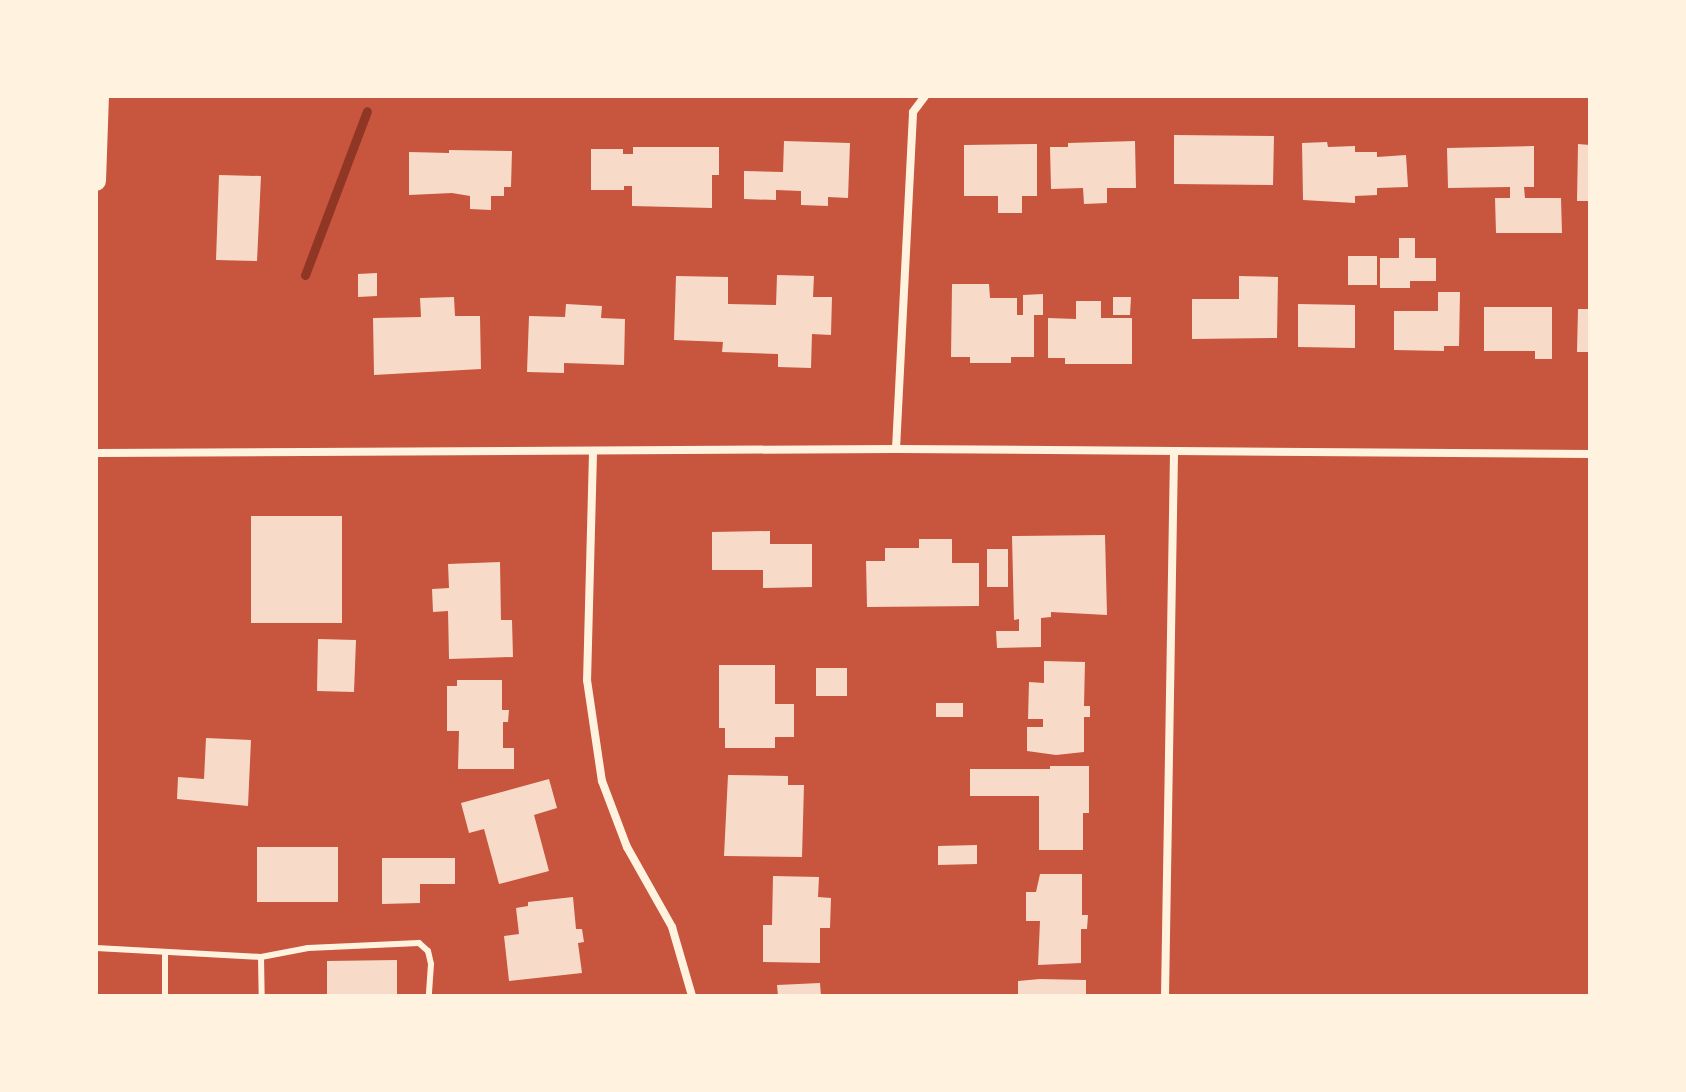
<!DOCTYPE html>
<style>
body{margin:0}
#map{position:relative;width:1686px;height:1092px;overflow:hidden;background:#c8553d;font-family:"PT Sans Narrow",sans-serif}
div>[style]{position:absolute}
.stream>*{height:9px;margin:-4.5px;padding:0 4.5px;transform-origin:4.5px;border-radius:4.5px;background:#8f3625}
.building>*{inset:0;background:#f7dbc8}
.service>*{height:6px;margin:-3px;padding:0 3px;transform-origin:3px;border-radius:3px;background:#fff3e0}
.minor>*{height:8px;margin:-4px;padding:0 4px;transform-origin:4px;border-radius:4px;background:#fff3e0}
.primary>*{height:20px;margin:-10px;padding:0 10px;transform-origin:10px;border-radius:10px;background:#fff3e0}
span{translate:-50% -50%;white-space:nowrap;text-align:center;line-height:1.15;-webkit-text-stroke:6px #fff3e0;paint-order:stroke}
.frame{position:absolute;inset:0;border:98px solid #fff3e0;pointer-events:none}
</style>
<div id="map">
<div class="stream">
<div style="left:305px;top:275px;width:175px;rotate:-69.3deg"></div>
</div>
<div class="building">
<div style="clip-path:polygon(1174px 135px,1274px 136px,1273px 185px,1174px 184px)"></div>
<div style="clip-path:polygon(784px 141px,850px 143px,848px 198px,828px 197px,828px 206px,801px 205px,801px 191px,776px 190px,776px 200px,744px 199px,744px 171px,783px 172px)"></div>
<div style="clip-path:polygon(1135px 141px,1136px 188px,1107px 188px,1107px 203px,1084px 204px,1083px 188px,1051px 189px,1050px 147px,1068px 147px,1068px 143px)"></div>
<div style="clip-path:polygon(1327px 142px,1328px 147px,1355px 146px,1355px 152px,1377px 152px,1377px 157px,1406px 155px,1408px 187px,1377px 188px,1377px 195px,1355px 196px,1355px 203px,1303px 200px,1302px 143px)"></div>
<div style="clip-path:polygon(1037px 144px,1037px 196px,1022px 196px,1022px 213px,998px 213px,998px 196px,964px 196px,964px 145px)"></div>
<div style="clip-path:polygon(1578px 144px,1590px 145px,1590px 201px,1577px 201px)"></div>
<div style="clip-path:polygon(1534px 146px,1534px 187px,1524px 187px,1525px 198px,1561px 198px,1562px 233px,1496px 233px,1495px 198px,1510px 198px,1510px 187px,1448px 188px,1447px 148px)"></div>
<div style="clip-path:polygon(633px 147px,719px 147px,719px 175px,712px 175px,712px 208px,632px 206px,632px 186px,624px 186px,624px 190px,591px 190px,591px 149px,623px 149px,623px 154px,633px 154px)"></div>
<div style="clip-path:polygon(449px 150px,512px 151px,511px 187px,504px 187px,504px 196px,491px 196px,491px 210px,470px 209px,470px 196px,452px 193px,409px 195px,409px 152px,449px 153px)"></div>
<div style="clip-path:polygon(219px 175px,261px 176px,257px 261px,216px 260px)"></div>
<div style="clip-path:polygon(1399px 238px,1415px 238px,1415px 258px,1436px 258px,1436px 281px,1410px 281px,1410px 288px,1380px 288px,1380px 258px,1399px 258px)"></div>
<div style="clip-path:polygon(1348px 256px,1377px 256px,1377px 285px,1348px 285px)"></div>
<div style="clip-path:polygon(377px 273px,377px 296px,358px 297px,358px 274px)"></div>
<div style="clip-path:polygon(777px 275px,814px 276px,813px 297px,832px 297px,831px 335px,812px 334px,811px 368px,778px 367px,778px 354px,722px 352px,723px 342px,674px 340px,676px 276px,728px 277px,728px 304px,776px 305px)"></div>
<div style="clip-path:polygon(1239px 276px,1278px 277px,1277px 338px,1192px 339px,1192px 299px,1239px 299px)"></div>
<div style="clip-path:polygon(952px 284px,989px 284px,990px 298px,1017px 298px,1017px 315px,1023px 315px,1023px 295px,1043px 294px,1043px 315px,1034px 315px,1034px 357px,1011px 357px,1011px 363px,970px 363px,970px 357px,951px 357px)"></div>
<div style="clip-path:polygon(1438px 292px,1460px 292px,1459px 346px,1444px 346px,1444px 351px,1394px 350px,1394px 311px,1438px 311px)"></div>
<div style="clip-path:polygon(454px 297px,455px 316px,480px 316px,481px 369px,374px 375px,373px 318px,421px 317px,420px 298px)"></div>
<div style="clip-path:polygon(1113px 297px,1131px 297px,1130px 315px,1113px 315px)"></div>
<div style="clip-path:polygon(1076px 301px,1101px 301px,1101px 318px,1132px 318px,1132px 364px,1065px 364px,1065px 358px,1048px 358px,1048px 318px,1076px 319px)"></div>
<div style="clip-path:polygon(566px 304px,602px 306px,601px 318px,625px 319px,624px 365px,564px 363px,564px 373px,527px 372px,529px 316px,565px 317px)"></div>
<div style="clip-path:polygon(1298px 304px,1355px 305px,1355px 348px,1298px 347px)"></div>
<div style="clip-path:polygon(1484px 307px,1552px 307px,1552px 359px,1535px 359px,1535px 351px,1484px 351px)"></div>
<div style="clip-path:polygon(1578px 309px,1590px 309px,1590px 352px,1577px 352px)"></div>
<div style="clip-path:polygon(251px 516px,342px 516px,342px 623px,251px 623px)"></div>
<div style="clip-path:polygon(770px 531px,770px 544px,812px 544px,812px 587px,763px 588px,763px 570px,712px 570px,712px 532px)"></div>
<div style="clip-path:polygon(1105px 535px,1107px 615px,1051px 612px,1051px 617px,1041px 618px,1041px 647px,997px 648px,996px 631px,1019px 631px,1019px 619px,1014px 620px,1012px 536px)"></div>
<div style="clip-path:polygon(919px 539px,952px 539px,952px 563px,979px 563px,979px 606px,867px 607px,866px 561px,885px 561px,885px 548px,919px 548px)"></div>
<div style="clip-path:polygon(987px 549px,1008px 549px,1008px 587px,987px 587px)"></div>
<div style="clip-path:polygon(500px 562px,501px 620px,512px 620px,513px 657px,449px 659px,448px 611px,433px 612px,432px 589px,449px 588px,448px 564px)"></div>
<div style="clip-path:polygon(318px 639px,356px 640px,354px 692px,317px 691px)"></div>
<div style="clip-path:polygon(1044px 661px,1085px 662px,1084px 706px,1090px 706px,1090px 717px,1084px 717px,1084px 752px,1056px 755px,1027px 751px,1027px 727px,1043px 727px,1043px 719px,1028px 719px,1029px 682px,1044px 683px)"></div>
<div style="clip-path:polygon(719px 665px,775px 665px,775px 704px,794px 704px,794px 737px,775px 737px,775px 748px,725px 748px,725px 728px,719px 728px)"></div>
<div style="clip-path:polygon(816px 668px,847px 668px,847px 696px,816px 696px)"></div>
<div style="clip-path:polygon(457px 680px,502px 680px,502px 710px,509px 710px,508px 722px,503px 722px,503px 748px,514px 748px,514px 769px,458px 769px,459px 731px,447px 731px,447px 686px,457px 686px)"></div>
<div style="clip-path:polygon(936px 703px,963px 703px,963px 717px,936px 717px)"></div>
<div style="clip-path:polygon(206px 738px,251px 740px,248px 806px,177px 799px,178px 777px,204px 779px)"></div>
<div style="clip-path:polygon(1050px 766px,1089px 766px,1089px 813px,1083px 813px,1083px 850px,1039px 850px,1039px 796px,970px 796px,970px 769px,1050px 769px)"></div>
<div style="clip-path:polygon(728px 775px,788px 776px,788px 785px,804px 785px,802px 857px,724px 856px)"></div>
<div style="clip-path:polygon(549px 779px,557px 808px,534px 815px,549px 871px,499px 884px,484px 829px,469px 833px,461px 803px)"></div>
<div style="clip-path:polygon(977px 845px,977px 864px,938px 865px,938px 846px)"></div>
<div style="clip-path:polygon(257px 847px,338px 847px,338px 902px,257px 902px)"></div>
<div style="clip-path:polygon(382px 858px,455px 858px,455px 884px,420px 884px,420px 903px,382px 904px)"></div>
<div style="clip-path:polygon(1040px 874px,1082px 874px,1082px 915px,1088px 915px,1087px 929px,1081px 929px,1081px 963px,1038px 965px,1040px 921px,1026px 921px,1026px 892px,1036px 892px)"></div>
<div style="clip-path:polygon(773px 876px,819px 877px,818px 897px,831px 898px,830px 928px,820px 928px,820px 963px,763px 962px,763px 925px,772px 925px)"></div>
<div style="clip-path:polygon(573px 897px,576px 929px,582px 929px,584px 942px,578px 943px,582px 973px,509px 981px,504px 936px,519px 934px,516px 908px,528px 906px,528px 902px)"></div>
<div style="clip-path:polygon(397px 960px,397px 996px,327px 996px,327px 961px)"></div>
<div style="clip-path:polygon(1040px 979px,1086px 980px,1086px 996px,1018px 996px,1018px 981px)"></div>
<div style="clip-path:polygon(820px 983px,821px 996px,778px 996px,777px 985px)"></div>
</div>
<div class="service">
<div style="left:96px;top:948px;width:165px;rotate:3.1deg"></div>
<div style="left:261px;top:957px;width:39px;rotate:89deg"></div>
<div style="left:261px;top:957px;width:48px;rotate:-10.8deg"></div>
<div style="left:308px;top:948px;width:111px;rotate:-2.6deg"></div>
<div style="left:419px;top:943px;width:12px;rotate:42deg"></div>
<div style="left:428px;top:951px;width:13px;rotate:77deg"></div>
<div style="left:431px;top:964px;width:32px;rotate:94deg"></div>
<div style="left:165px;top:996px;width:44px;rotate:-90deg"></div>
</div>
<div class="minor">
<div style="left:896px;top:449px;width:337px;rotate:-87.1deg"></div>
<div style="left:913px;top:112px;width:20px;rotate:-53deg"></div>
<div style="left:96px;top:453px;width:800px;rotate:-0.29deg"></div>
<div style="left:896px;top:449px;width:694px;rotate:0.41deg"></div>
<div style="left:593px;top:453px;width:227px;rotate:91.5deg"></div>
<div style="left:587px;top:680px;width:102px;rotate:81.6deg"></div>
<div style="left:602px;top:781px;width:71px;rotate:69.3deg"></div>
<div style="left:627px;top:847px;width:92px;rotate:60.6deg"></div>
<div style="left:672px;top:927px;width:72px;rotate:73.8deg"></div>
<div style="left:1165px;top:996px;width:543px;rotate:-89.05deg"></div>
</div>
<div class="primary">
<div style="left:96px;top:181px;width:85px;rotate:-88deg"></div>
</div>
<div class="frame"></div>
</div>
